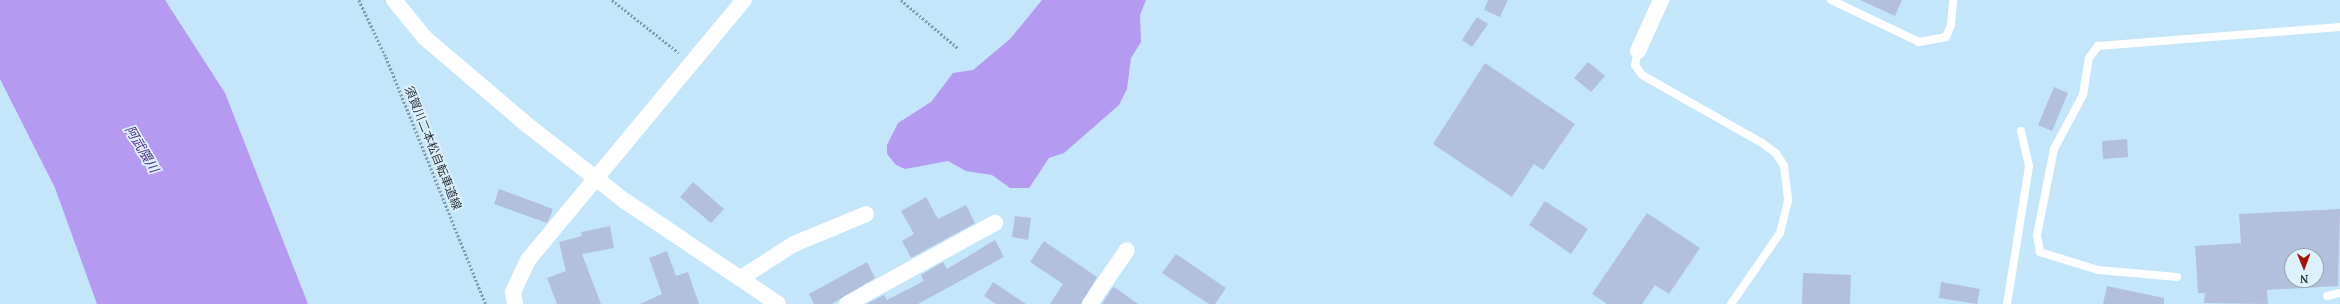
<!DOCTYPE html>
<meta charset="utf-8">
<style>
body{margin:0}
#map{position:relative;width:2340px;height:304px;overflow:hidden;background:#c4e6fa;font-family:"PT Serif","Noto Sans JP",serif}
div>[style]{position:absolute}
.water>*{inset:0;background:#b49af0}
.building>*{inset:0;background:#b2c0de}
.path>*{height:2.5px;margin-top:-1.25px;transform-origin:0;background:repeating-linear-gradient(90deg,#829baa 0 2px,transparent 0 4px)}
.service>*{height:8px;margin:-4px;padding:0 4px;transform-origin:4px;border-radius:4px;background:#fff}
.minor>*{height:16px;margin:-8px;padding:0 8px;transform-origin:8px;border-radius:8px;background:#fff}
span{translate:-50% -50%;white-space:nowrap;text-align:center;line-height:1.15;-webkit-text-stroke:3.5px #ddf1fd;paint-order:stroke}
.street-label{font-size:12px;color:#28363e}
.water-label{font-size:13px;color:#512a8c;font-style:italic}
.north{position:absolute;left:2284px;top:248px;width:40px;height:40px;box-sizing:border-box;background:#ddf1fd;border:1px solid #95a6b1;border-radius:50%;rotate:179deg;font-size:11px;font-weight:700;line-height:16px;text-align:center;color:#28363e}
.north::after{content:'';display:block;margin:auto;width:14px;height:18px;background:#a51200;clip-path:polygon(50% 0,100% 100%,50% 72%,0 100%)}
</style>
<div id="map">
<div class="water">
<div style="clip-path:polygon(0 0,165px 0,225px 93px,308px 304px,97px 304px,55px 188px,0 79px)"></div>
<div style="clip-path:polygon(1042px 0,1146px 0,1140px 15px,1141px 42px,1131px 58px,1127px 89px,1119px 105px,1064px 153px,1049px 158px,1029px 188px,1010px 188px,992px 175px,966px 171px,948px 161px,905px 169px,896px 165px,887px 154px,887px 145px,898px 123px,931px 102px,953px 73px,973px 70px,1010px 39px)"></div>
</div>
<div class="building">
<div style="clip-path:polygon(1488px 0,1508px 0,1500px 17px,1484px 10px)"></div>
<div style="clip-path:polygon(1860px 0,1902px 0,1895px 16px)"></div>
<div style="clip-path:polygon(1477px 17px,1488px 24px,1472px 47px,1462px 40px)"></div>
<div style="clip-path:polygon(1588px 62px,1605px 76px,1591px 92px,1574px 78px)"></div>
<div style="clip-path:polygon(1485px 63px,1575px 124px,1543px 170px,1534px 164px,1512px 197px,1433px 144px)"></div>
<div style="clip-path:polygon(2054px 87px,2068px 93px,2052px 131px,2038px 125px)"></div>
<div style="clip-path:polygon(2127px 139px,2128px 157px,2103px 159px,2102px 141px)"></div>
<div style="clip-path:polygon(693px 182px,724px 209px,711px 223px,680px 197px)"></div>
<div style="clip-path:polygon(499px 189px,553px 209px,549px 219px,547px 223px,494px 204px)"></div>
<div style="clip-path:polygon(926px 197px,938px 219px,966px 205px,975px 223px,911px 258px,902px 241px,914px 234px,901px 211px)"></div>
<div style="clip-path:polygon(1545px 201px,1588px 229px,1571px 254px,1529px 225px)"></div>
<div style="clip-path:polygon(evenodd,2340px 209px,2338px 286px,2267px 290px,2268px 304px,2204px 303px,2205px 293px,2198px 293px,2195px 246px,2241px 243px,2239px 214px,2340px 209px,2292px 256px,2316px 256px,2316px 280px,2292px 280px,2292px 256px)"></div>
<div style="clip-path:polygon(1647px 213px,1700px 248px,1669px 294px,1655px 285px,1642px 304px,1607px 304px,1592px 294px)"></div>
<div style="clip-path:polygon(1015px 216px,1031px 218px,1028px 240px,1012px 237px)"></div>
<div style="clip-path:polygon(610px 226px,614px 248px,582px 254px,601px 304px,557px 304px,547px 278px,566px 271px,559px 242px,582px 236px,581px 232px)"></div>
<div style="clip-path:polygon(995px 240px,1004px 257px,918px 304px,867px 304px,884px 295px,887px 300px,924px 281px,921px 275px,943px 262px,947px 269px)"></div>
<div style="clip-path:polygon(1044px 241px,1097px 277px,1081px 304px,1050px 304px,1063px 284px,1030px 262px)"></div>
<div style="clip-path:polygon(667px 251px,676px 276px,688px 272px,699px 304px,640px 304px,662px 294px,649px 258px)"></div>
<div style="clip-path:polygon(1176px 254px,1226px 288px,1215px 304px,1209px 304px,1162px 273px)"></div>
<div style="clip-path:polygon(867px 262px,875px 278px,832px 304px,814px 304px,809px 294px)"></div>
<div style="clip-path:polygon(1803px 273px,1851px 275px,1850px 304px,1802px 304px)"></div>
<div style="clip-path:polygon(993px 282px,1026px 304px,996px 304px,984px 296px)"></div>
<div style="clip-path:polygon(1941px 282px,1980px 289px,1977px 304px,1939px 298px)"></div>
<div style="clip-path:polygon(2107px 286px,2164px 298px,2164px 304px,2103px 304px)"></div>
<div style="clip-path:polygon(1113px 287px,1114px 287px,1138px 304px,1102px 304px)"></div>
</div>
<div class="path">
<div style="left:359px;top:0;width:63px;rotate:64.7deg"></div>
<div style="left:386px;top:57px;width:266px;rotate:68deg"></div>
<div style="left:612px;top:0;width:85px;rotate:38.3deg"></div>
<div style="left:901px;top:0;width:76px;rotate:40.2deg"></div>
</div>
<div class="service">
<div style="left:1831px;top:0;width:98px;rotate:25.5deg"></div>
<div style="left:1919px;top:42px;width:27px;rotate:-10deg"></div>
<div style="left:1946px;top:37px;width:13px;rotate:-67deg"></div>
<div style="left:1951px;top:25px;width:25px;rotate:-85deg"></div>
<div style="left:1638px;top:51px;width:14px;rotate:102deg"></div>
<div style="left:1635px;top:65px;width:12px;rotate:55deg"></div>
<div style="left:1642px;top:75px;width:138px;rotate:29.5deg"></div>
<div style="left:1762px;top:143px;width:17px;rotate:36deg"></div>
<div style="left:1776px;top:153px;width:15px;rotate:58deg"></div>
<div style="left:1784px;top:166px;width:35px;rotate:83deg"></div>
<div style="left:1788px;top:201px;width:33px;rotate:104deg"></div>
<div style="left:1780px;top:233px;width:86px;rotate:124.6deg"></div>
<div style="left:2177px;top:277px;width:79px;rotate:-174.9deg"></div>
<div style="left:2098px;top:270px;width:61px;rotate:-162.8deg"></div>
<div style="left:2040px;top:252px;width:17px;rotate:-100deg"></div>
<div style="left:2037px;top:235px;width:88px;rotate:-78.8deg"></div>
<div style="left:2054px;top:149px;width:61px;rotate:-61.8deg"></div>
<div style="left:2083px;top:95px;width:37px;rotate:-81deg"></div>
<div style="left:2089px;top:58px;width:15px;rotate:-53deg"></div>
<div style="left:2098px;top:46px;width:243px;rotate:-4.5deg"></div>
<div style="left:2327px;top:296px;width:13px;rotate:-13deg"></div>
<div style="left:2007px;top:304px;width:140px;rotate:-80.9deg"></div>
<div style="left:2029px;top:166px;width:36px;rotate:-103deg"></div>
</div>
<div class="minor">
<div style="left:394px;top:0;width:49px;rotate:50.8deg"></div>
<div style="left:425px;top:38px;width:133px;rotate:40.4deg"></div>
<div style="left:526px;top:124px;width:125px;rotate:37.9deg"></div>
<div style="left:625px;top:201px;width:184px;rotate:33.9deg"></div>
<div style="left:1638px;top:51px;width:56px;rotate:-65.7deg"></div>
<div style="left:741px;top:278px;width:63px;rotate:-32.7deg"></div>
<div style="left:794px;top:244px;width:78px;rotate:-22.6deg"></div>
<div style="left:515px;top:304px;width:12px;rotate:-99deg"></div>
<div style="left:513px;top:292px;width:35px;rotate:-65deg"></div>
<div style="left:528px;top:260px;width:338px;rotate:-50.3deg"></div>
<div style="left:847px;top:304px;width:169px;rotate:-28.7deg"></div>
<div style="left:1090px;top:304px;width:65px;rotate:-55.6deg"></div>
</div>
<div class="street-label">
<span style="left:433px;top:148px;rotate:68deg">須賀川二本松自転車道線</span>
</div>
<div class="water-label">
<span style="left:142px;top:149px;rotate:59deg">阿武隈川</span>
</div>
<div class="north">N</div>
</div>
